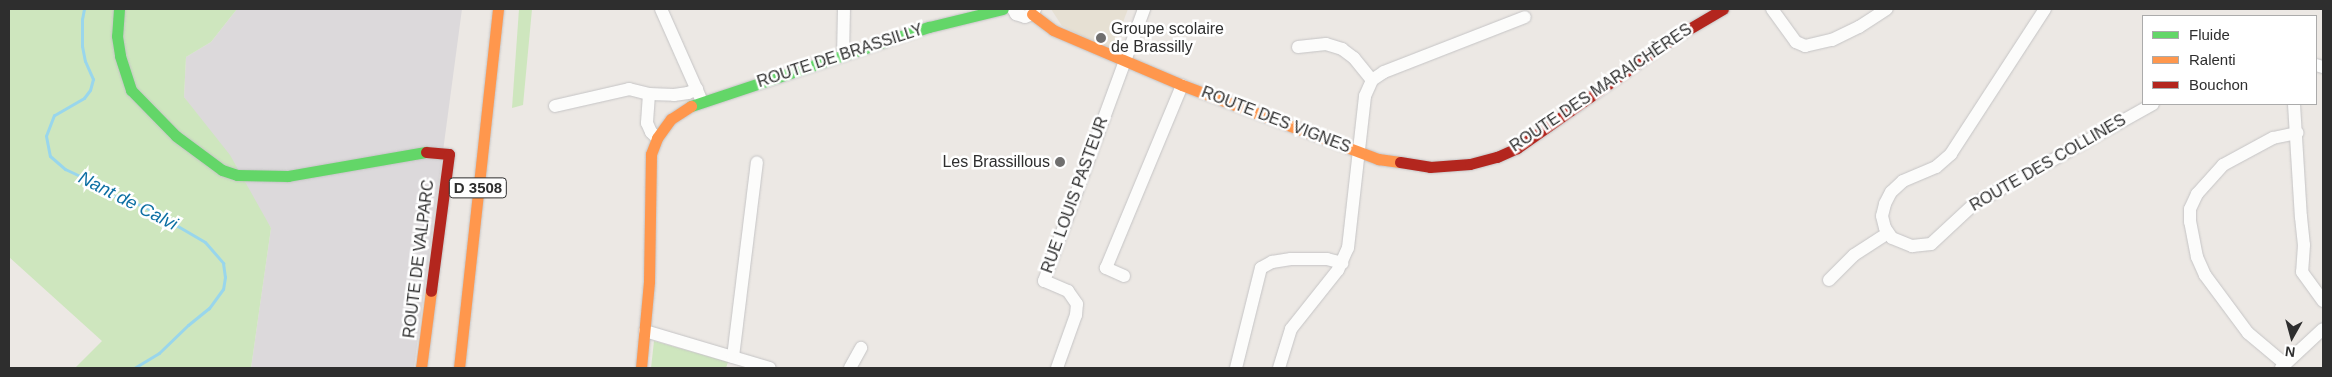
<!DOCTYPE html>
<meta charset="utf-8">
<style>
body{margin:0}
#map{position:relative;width:2332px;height:377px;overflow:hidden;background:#ece8e4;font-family:Arial,sans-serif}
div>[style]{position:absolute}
.industrial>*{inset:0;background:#dcd9db}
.education>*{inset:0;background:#e6e0d3}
.green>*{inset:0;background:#cee6be}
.stream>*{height:3px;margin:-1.5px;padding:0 1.5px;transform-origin:1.5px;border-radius:1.5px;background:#99d6ec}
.roads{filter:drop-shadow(0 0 1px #c5c4c5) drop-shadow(0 0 1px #c5c4c5)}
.street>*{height:12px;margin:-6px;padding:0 6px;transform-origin:6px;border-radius:6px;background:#fcfcfb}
.fast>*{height:11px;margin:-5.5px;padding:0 5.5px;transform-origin:5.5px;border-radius:5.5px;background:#63d668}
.slow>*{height:11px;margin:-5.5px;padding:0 5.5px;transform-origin:5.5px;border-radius:5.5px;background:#ff974d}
.jam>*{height:11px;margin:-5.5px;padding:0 5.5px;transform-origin:5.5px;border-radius:5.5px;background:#b3261e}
.dots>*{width:14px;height:14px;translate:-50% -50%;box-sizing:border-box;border:2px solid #fff;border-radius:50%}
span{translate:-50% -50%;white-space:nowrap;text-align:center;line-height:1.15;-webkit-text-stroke:5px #fff;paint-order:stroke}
.shield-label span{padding:1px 4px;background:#fff;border:1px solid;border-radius:4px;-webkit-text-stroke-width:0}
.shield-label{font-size:15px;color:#2e2e2e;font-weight:700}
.poi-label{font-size:16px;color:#2e2e2e}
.left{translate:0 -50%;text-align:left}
.right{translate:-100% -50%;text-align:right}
.street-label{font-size:16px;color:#2e2e2e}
.water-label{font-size:18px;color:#0d6fa3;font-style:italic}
.frame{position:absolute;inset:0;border:10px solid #2e2e2e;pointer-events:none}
.legend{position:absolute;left:2142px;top:15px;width:175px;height:90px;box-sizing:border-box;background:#fff;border:1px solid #ababab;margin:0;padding:6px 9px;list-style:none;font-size:15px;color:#2e2e2e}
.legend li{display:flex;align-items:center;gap:10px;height:25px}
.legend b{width:25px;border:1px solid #ababab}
.north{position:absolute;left:2267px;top:312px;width:50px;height:50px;-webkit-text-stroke:4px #fff;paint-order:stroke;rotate:187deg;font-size:14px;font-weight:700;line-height:20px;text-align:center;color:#2e2e2e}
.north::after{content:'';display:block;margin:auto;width:18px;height:22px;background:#2e2e2e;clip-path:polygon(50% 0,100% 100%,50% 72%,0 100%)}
</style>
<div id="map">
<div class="industrial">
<div style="clip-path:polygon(237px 9px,462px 9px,414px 368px,251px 368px,271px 228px,184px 97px,186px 57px,211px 42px)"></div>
</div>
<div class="education">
<div style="clip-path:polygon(1051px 9px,1128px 9px,1112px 51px,1062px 26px)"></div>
</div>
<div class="green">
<div style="clip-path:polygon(9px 9px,237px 9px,211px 42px,186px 57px,184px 97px,230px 155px,271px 228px,251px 368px,75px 368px,102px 341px,9px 257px)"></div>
<div style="clip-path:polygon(519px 9px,532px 9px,523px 105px,512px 108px)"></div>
<div style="clip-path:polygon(654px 341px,728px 362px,726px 368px,651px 368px)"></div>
</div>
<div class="stream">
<div style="left:84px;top:9px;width:10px;rotate:101deg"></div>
<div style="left:82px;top:19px;width:27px;rotate:90deg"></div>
<div style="left:82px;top:46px;width:15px;rotate:79deg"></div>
<div style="left:85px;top:61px;width:20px;rotate:66deg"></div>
<div style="left:93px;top:79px;width:11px;rotate:105deg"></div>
<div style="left:90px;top:90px;width:10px;rotate:127deg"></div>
<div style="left:84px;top:98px;width:34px;rotate:150deg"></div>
<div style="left:54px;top:115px;width:22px;rotate:111deg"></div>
<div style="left:46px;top:136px;width:20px;rotate:79deg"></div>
<div style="left:50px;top:156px;width:20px;rotate:41deg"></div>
<div style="left:65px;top:169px;width:26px;rotate:25deg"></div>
<div style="left:89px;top:180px;width:24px;rotate:36deg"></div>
<div style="left:108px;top:194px;width:39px;rotate:19deg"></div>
<div style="left:145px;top:207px;width:69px;rotate:30.3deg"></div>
<div style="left:205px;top:242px;width:28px;rotate:49deg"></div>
<div style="left:223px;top:263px;width:14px;rotate:82deg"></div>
<div style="left:225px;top:277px;width:12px;rotate:99deg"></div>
<div style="left:223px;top:289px;width:24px;rotate:126deg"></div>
<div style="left:209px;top:308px;width:27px;rotate:141deg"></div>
<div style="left:188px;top:325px;width:40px;rotate:136deg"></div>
<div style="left:159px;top:353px;width:29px;rotate:149deg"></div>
</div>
<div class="roads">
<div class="street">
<div style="left:661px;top:9px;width:96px;rotate:66.1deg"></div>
<div style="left:1013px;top:9px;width:6px;rotate:59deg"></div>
<div style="left:1016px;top:14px;width:9px;rotate:18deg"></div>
<div style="left:1025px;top:17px;width:8px;rotate:-23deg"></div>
<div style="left:1032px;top:14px;width:6px;rotate:-59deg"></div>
<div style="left:1772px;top:9px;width:41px;rotate:54deg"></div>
<div style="left:1796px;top:42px;width:10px;rotate:24deg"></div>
<div style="left:1805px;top:46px;width:28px;rotate:-13deg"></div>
<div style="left:1832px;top:40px;width:30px;rotate:-26deg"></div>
<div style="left:1859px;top:27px;width:33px;rotate:-33deg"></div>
<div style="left:2045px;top:9px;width:173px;rotate:123deg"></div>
<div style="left:1951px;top:154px;width:20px;rotate:139deg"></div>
<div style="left:1936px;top:167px;width:36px;rotate:157deg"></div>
<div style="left:1903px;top:181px;width:16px;rotate:137deg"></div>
<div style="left:1891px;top:192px;width:13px;rotate:117deg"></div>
<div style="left:1885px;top:204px;width:12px;rotate:104deg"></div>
<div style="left:1882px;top:216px;width:12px;rotate:76deg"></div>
<div style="left:1885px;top:228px;width:12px;rotate:55deg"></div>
<div style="left:1892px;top:238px;width:22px;rotate:22deg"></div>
<div style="left:1912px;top:246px;width:19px;rotate:-6deg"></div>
<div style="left:1931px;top:244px;width:59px;rotate:-42.9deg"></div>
<div style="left:1974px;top:204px;width:205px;rotate:-29.2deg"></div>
<div style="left:1298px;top:47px;width:28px;rotate:-6deg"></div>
<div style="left:1326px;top:44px;width:17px;rotate:17deg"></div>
<div style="left:1342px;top:49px;width:15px;rotate:37deg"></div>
<div style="left:1354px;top:58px;width:28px;rotate:51deg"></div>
<div style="left:843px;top:56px;width:47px;rotate:-88.8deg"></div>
<div style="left:2316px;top:65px;width:7px;rotate:16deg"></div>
<div style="left:649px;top:94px;width:29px;rotate:94deg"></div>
<div style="left:647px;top:123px;width:10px;rotate:66deg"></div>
<div style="left:651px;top:132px;width:8px;rotate:45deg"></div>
<div style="left:2294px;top:104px;width:113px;rotate:86.5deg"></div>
<div style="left:2301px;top:217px;width:28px;rotate:84deg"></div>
<div style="left:2304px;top:245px;width:27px;rotate:94deg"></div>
<div style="left:2302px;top:272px;width:36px;rotate:54deg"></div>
<div style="left:555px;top:106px;width:76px;rotate:-12.9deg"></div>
<div style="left:629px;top:89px;width:21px;rotate:14deg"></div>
<div style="left:649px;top:94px;width:25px;rotate:2deg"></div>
<div style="left:674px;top:95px;width:14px;rotate:-8deg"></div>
<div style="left:688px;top:93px;width:10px;rotate:-24deg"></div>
<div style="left:1124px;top:276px;width:20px;rotate:-156deg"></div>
<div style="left:1106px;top:268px;width:198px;rotate:-67.4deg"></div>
<div style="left:1829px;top:280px;width:35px;rotate:-45deg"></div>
<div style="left:1854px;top:255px;width:40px;rotate:-32.9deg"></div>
<div style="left:645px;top:331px;width:130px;rotate:16.5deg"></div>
<div style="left:733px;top:357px;width:196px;rotate:-83deg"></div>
<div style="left:2285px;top:364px;width:48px;rotate:-140deg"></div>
<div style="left:2248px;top:333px;width:72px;rotate:-126.6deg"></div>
<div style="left:2205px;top:275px;width:20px;rotate:-114deg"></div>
<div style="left:2197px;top:257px;width:36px;rotate:-101deg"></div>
<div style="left:2190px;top:222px;width:13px;rotate:-90deg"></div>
<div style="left:2190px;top:209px;width:17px;rotate:-65deg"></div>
<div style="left:2197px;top:194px;width:39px;rotate:-48deg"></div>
<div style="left:2223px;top:165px;width:57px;rotate:-28.4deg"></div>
<div style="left:2273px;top:138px;width:25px;rotate:-12deg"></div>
<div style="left:850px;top:368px;width:23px;rotate:-61deg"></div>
<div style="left:1057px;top:368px;width:56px;rotate:-70.3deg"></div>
<div style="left:1076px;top:315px;width:11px;rotate:-85deg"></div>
<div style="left:1077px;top:304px;width:16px;rotate:-125deg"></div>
<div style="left:1068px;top:291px;width:26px;rotate:-157deg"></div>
<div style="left:1044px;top:281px;width:290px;rotate:-69.8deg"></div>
<div style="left:1236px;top:368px;width:103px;rotate:-76deg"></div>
<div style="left:1261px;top:268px;width:13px;rotate:-29deg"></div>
<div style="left:1272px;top:262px;width:19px;rotate:-9deg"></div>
<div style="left:1291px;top:259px;width:36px"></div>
<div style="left:1327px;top:259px;width:16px;rotate:15deg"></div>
<div style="left:1279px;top:368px;width:41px;rotate:-72.9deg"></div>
<div style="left:1291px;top:329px;width:75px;rotate:-51.5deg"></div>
<div style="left:1338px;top:270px;width:24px;rotate:-66deg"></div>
<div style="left:1348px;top:248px;width:153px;rotate:-83.6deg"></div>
<div style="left:1365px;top:96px;width:17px;rotate:-66deg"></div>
<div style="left:1372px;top:80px;width:14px;rotate:-34deg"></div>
<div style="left:1384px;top:72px;width:151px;rotate:-21.3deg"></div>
<div style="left:2281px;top:368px;width:57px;rotate:-42.9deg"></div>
</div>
<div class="fast">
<div style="left:119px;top:9px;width:27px;rotate:94deg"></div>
<div style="left:117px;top:36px;width:20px;rotate:81deg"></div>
<div style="left:120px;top:56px;width:36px;rotate:72deg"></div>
<div style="left:131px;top:90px;width:64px;rotate:45.6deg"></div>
<div style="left:176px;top:136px;width:57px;rotate:36.5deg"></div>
<div style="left:222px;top:170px;width:16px;rotate:18deg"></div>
<div style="left:237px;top:175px;width:51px;rotate:1.1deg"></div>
<div style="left:288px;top:176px;width:140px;rotate:-9.9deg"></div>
<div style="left:691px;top:106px;width:251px;rotate:-18.4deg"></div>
<div style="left:929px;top:27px;width:76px;rotate:-13.7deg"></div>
</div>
<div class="slow">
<div style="left:1032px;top:14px;width:26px;rotate:37deg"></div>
<div style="left:1053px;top:30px;width:140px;rotate:23.1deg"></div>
<div style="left:1182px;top:85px;width:210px;rotate:20.7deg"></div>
<div style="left:1378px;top:159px;width:22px;rotate:8deg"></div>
<div style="left:421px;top:368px;width:78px;rotate:-82.6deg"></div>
<div style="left:459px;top:368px;width:361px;rotate:-83.8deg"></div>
<div style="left:641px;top:368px;width:87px;rotate:-84.7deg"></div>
<div style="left:649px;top:281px;width:127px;rotate:-89.1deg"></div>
<div style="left:651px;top:154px;width:17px;rotate:-69deg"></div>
<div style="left:657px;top:138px;width:24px;rotate:-54deg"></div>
<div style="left:671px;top:119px;width:24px;rotate:-33deg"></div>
</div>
<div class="jam">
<div style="left:426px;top:152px;width:23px;rotate:5deg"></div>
<div style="left:449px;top:154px;width:138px;rotate:97.5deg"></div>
<div style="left:1400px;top:162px;width:30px;rotate:9deg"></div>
<div style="left:1430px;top:167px;width:40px;rotate:-4.3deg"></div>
<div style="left:1470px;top:164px;width:28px;rotate:-15deg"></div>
<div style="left:1497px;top:157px;width:22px;rotate:-24deg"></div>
<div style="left:1517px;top:148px;width:189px;rotate:-35.1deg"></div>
<div style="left:1672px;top:39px;width:59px;rotate:-30.5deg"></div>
</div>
</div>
<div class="dots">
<div style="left:1101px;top:38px;background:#706f6e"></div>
<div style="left:1060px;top:162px;background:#706f6e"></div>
</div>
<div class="shield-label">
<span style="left:478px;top:188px">D 3508</span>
</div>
<div class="poi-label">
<span class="left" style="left:1111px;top:38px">Groupe scolaire<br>de Brassilly</span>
<span class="right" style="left:1050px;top:162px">Les Brassillous</span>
</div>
<div class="street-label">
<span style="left:840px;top:56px;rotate:-18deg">ROUTE DE BRASSILLY</span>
<span style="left:1601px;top:88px;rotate:-34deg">ROUTE DES MARAICHÈRES</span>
<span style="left:1276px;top:120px;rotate:21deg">ROUTE DES VIGNES</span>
<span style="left:2048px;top:163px;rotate:-30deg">ROUTE DES COLLINES</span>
<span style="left:1075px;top:195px;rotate:-70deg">RUE LOUIS PASTEUR</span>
<span style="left:419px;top:259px;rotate:-83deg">ROUTE DE VALPARC</span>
</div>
<div class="water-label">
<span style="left:128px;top:201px;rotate:27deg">Nant de Calvi</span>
</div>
<div class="frame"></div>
<ul class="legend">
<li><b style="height:6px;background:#63d668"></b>Fluide</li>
<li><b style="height:6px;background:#ff974d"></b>Ralenti</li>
<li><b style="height:6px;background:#b3261e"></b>Bouchon</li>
</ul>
<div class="north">N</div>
</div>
